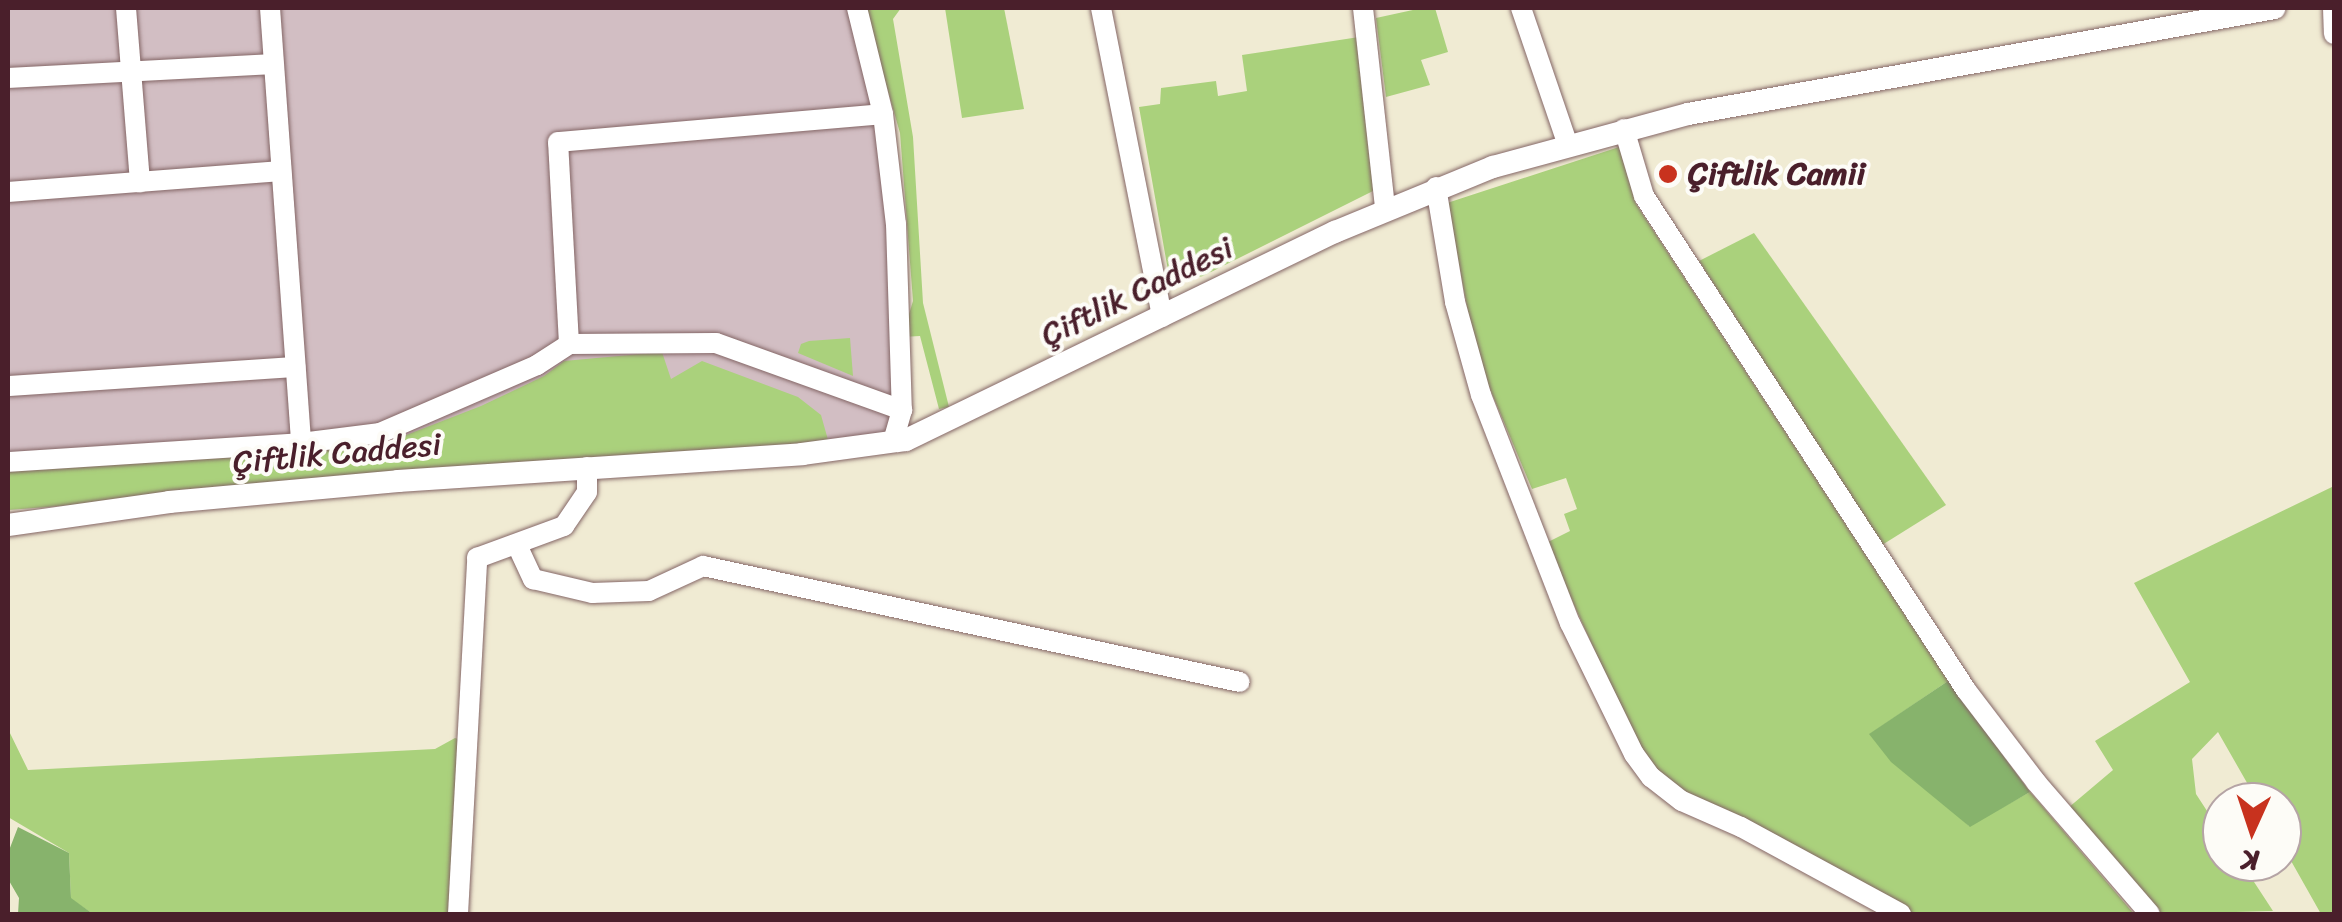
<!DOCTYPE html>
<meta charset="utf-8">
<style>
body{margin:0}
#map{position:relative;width:2342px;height:922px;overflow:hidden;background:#f0ebd3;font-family:Sriracha,sans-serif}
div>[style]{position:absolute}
.industrial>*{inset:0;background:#d2bec3}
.green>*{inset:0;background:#aad17c}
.forest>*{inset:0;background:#87b36c}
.roads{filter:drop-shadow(0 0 2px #846666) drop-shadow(0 0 2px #846666)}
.minor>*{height:20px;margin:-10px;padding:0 10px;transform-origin:10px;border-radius:10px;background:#fff}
.tertiary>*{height:22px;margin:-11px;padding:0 11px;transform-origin:11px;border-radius:11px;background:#fff}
.dots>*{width:28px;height:28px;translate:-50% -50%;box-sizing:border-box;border:5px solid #fdfcf7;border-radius:50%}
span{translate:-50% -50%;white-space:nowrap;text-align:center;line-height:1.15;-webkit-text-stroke:8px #fdfcf7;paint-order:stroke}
.poi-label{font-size:32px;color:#4a1f2b;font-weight:700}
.left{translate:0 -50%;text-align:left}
.street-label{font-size:32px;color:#4a1f2b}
.frame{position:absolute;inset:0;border:10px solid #4a1f2b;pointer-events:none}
.north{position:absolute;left:2202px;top:782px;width:100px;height:100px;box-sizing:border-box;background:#fdfcf7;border:2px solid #b5a4a5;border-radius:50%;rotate:183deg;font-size:28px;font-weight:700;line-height:40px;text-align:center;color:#4a1f2b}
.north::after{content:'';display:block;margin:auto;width:35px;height:45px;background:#c8321e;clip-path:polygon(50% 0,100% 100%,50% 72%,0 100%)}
</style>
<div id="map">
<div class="industrial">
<div style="clip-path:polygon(8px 8px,854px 8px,871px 67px,894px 289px,892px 434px,830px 447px,8px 510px)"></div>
</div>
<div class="green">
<div style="clip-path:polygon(864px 8px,901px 8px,893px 19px,913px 137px,923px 303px,949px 407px,939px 409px,920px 336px,902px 337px,913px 301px,900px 133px)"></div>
<div style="clip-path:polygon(945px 8px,1004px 8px,1024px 109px,962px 118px)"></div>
<div style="clip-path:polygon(1422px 8px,1435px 8px,1448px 52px,1421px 60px,1430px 85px,1386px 97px,1376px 18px)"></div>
<div style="clip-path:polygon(1359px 37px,1375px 190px,1203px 276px,1187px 280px,1169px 276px,1139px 107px,1160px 104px,1161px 88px,1216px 81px,1218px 96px,1247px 91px,1242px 55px)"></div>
<div style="clip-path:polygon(1619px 147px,1636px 204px,1948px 681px,1870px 734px,1969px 826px,2030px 792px,2134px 914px,1913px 914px,1684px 796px,1643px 757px,1546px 543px,1570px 531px,1564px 514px,1577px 509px,1566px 478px,1532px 489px,1477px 358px,1447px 203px)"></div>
<div style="clip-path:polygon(1754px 233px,1946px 505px,1882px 545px,1699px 261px)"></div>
<div style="clip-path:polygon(850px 338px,853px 376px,798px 353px,801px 344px,809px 341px)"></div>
<div style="clip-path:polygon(662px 352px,671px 379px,702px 361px,798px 397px,821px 415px,830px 447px,8px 510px,8px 469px,383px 444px,481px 406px,544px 376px,564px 361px)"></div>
<div style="clip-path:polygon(2334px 486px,2334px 914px,2321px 914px,2282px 845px,2282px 802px,2258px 802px,2218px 732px,2192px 759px,2196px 794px,2222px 834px,2222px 862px,2241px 862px,2273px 911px,2161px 914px,2068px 808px,2113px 770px,2095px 741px,2190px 682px,2134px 583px)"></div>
<div style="clip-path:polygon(8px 729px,28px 770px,435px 749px,455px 738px,473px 743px,465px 914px,93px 914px,71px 899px,69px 853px,8px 817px)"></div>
</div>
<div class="forest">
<div style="clip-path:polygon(1948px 681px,2030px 792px,1970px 827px,1891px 762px,1869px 734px)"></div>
<div style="clip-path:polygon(18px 827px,69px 853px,71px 898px,93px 914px,18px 914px,19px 898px,8px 879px,8px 853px)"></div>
</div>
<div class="roads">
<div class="minor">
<div style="left:126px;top:8px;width:175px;rotate:85.4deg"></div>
<div style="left:270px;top:8px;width:436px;rotate:85.9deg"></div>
<div style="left:301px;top:443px;width:80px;rotate:-7.2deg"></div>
<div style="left:380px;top:433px;width:171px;rotate:-23.4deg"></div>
<div style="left:537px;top:365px;width:38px;rotate:-33deg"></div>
<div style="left:569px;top:344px;width:147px;rotate:-0.4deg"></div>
<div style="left:716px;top:343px;width:198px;rotate:19.8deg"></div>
<div style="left:857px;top:8px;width:109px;rotate:76.2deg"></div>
<div style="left:883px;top:114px;width:111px;rotate:83.3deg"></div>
<div style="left:896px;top:224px;width:186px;rotate:88.2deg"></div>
<div style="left:902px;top:410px;width:33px;rotate:106deg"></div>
<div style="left:1101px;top:8px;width:315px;rotate:78.8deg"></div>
<div style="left:1363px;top:8px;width:201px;rotate:83.7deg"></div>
<div style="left:1521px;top:8px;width:145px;rotate:71.1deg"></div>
<div style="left:2333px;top:8px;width:26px;rotate:88deg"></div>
<div style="left:8px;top:78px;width:266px;rotate:-3deg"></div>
<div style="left:1624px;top:129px;width:70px;rotate:73.4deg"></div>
<div style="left:1644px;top:196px;width:590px;rotate:56.9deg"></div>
<div style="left:1966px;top:690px;width:116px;rotate:52.7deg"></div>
<div style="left:2036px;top:782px;width:174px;rotate:49.2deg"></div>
<div style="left:1436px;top:187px;width:117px;rotate:80.6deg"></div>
<div style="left:1455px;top:302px;width:97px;rotate:74.4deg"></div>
<div style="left:1481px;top:395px;width:245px;rotate:68.7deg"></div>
<div style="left:1570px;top:623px;width:146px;rotate:64deg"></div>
<div style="left:1634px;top:754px;width:29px;rotate:54deg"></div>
<div style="left:1651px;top:777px;width:39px;rotate:38deg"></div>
<div style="left:1682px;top:801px;width:64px;rotate:23.8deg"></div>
<div style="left:1741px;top:827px;width:182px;rotate:28.5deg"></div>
<div style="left:8px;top:192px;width:274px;rotate:-4.4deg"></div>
<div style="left:569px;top:344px;width:202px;rotate:-93.1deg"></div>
<div style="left:558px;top:142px;width:326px;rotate:-4.9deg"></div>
<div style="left:8px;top:386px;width:288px;rotate:-3.8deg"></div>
<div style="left:8px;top:462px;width:294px;rotate:-3.7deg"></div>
<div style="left:517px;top:545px;width:38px;rotate:65deg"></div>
<div style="left:533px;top:579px;width:61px;rotate:13.3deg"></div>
<div style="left:592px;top:593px;width:57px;rotate:-2deg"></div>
<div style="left:649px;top:591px;width:60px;rotate:-24.8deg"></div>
<div style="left:703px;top:566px;width:549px;rotate:12.19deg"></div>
<div style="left:458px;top:914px;width:357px;rotate:-86.9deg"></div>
<div style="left:477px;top:558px;width:93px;rotate:-20.2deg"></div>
<div style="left:564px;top:526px;width:41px;rotate:-55.9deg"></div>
<div style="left:587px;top:492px;width:25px;rotate:-90deg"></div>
</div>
<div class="tertiary">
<div style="left:8px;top:525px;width:163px;rotate:-8.1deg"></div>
<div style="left:169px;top:502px;width:230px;rotate:-5.2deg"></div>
<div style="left:398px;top:481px;width:405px;rotate:-3.8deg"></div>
<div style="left:802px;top:454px;width:105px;rotate:-7.7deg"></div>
<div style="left:906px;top:440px;width:477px;rotate:-25.9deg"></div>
<div style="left:1335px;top:232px;width:171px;rotate:-22.4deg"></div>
<div style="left:1493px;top:167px;width:202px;rotate:-15.2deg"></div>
<div style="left:1688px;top:114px;width:596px;rotate:-10.24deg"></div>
</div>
</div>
<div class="dots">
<div style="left:1668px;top:174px;background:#c8321e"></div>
</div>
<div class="poi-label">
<span class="left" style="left:1688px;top:174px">Çiftlik Camii</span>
</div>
<div class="street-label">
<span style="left:1137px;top:292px;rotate:-26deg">Çiftlik Caddesi</span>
<span style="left:337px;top:454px;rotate:-5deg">Çiftlik Caddesi</span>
</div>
<div class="frame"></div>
<div class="north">K</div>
</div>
